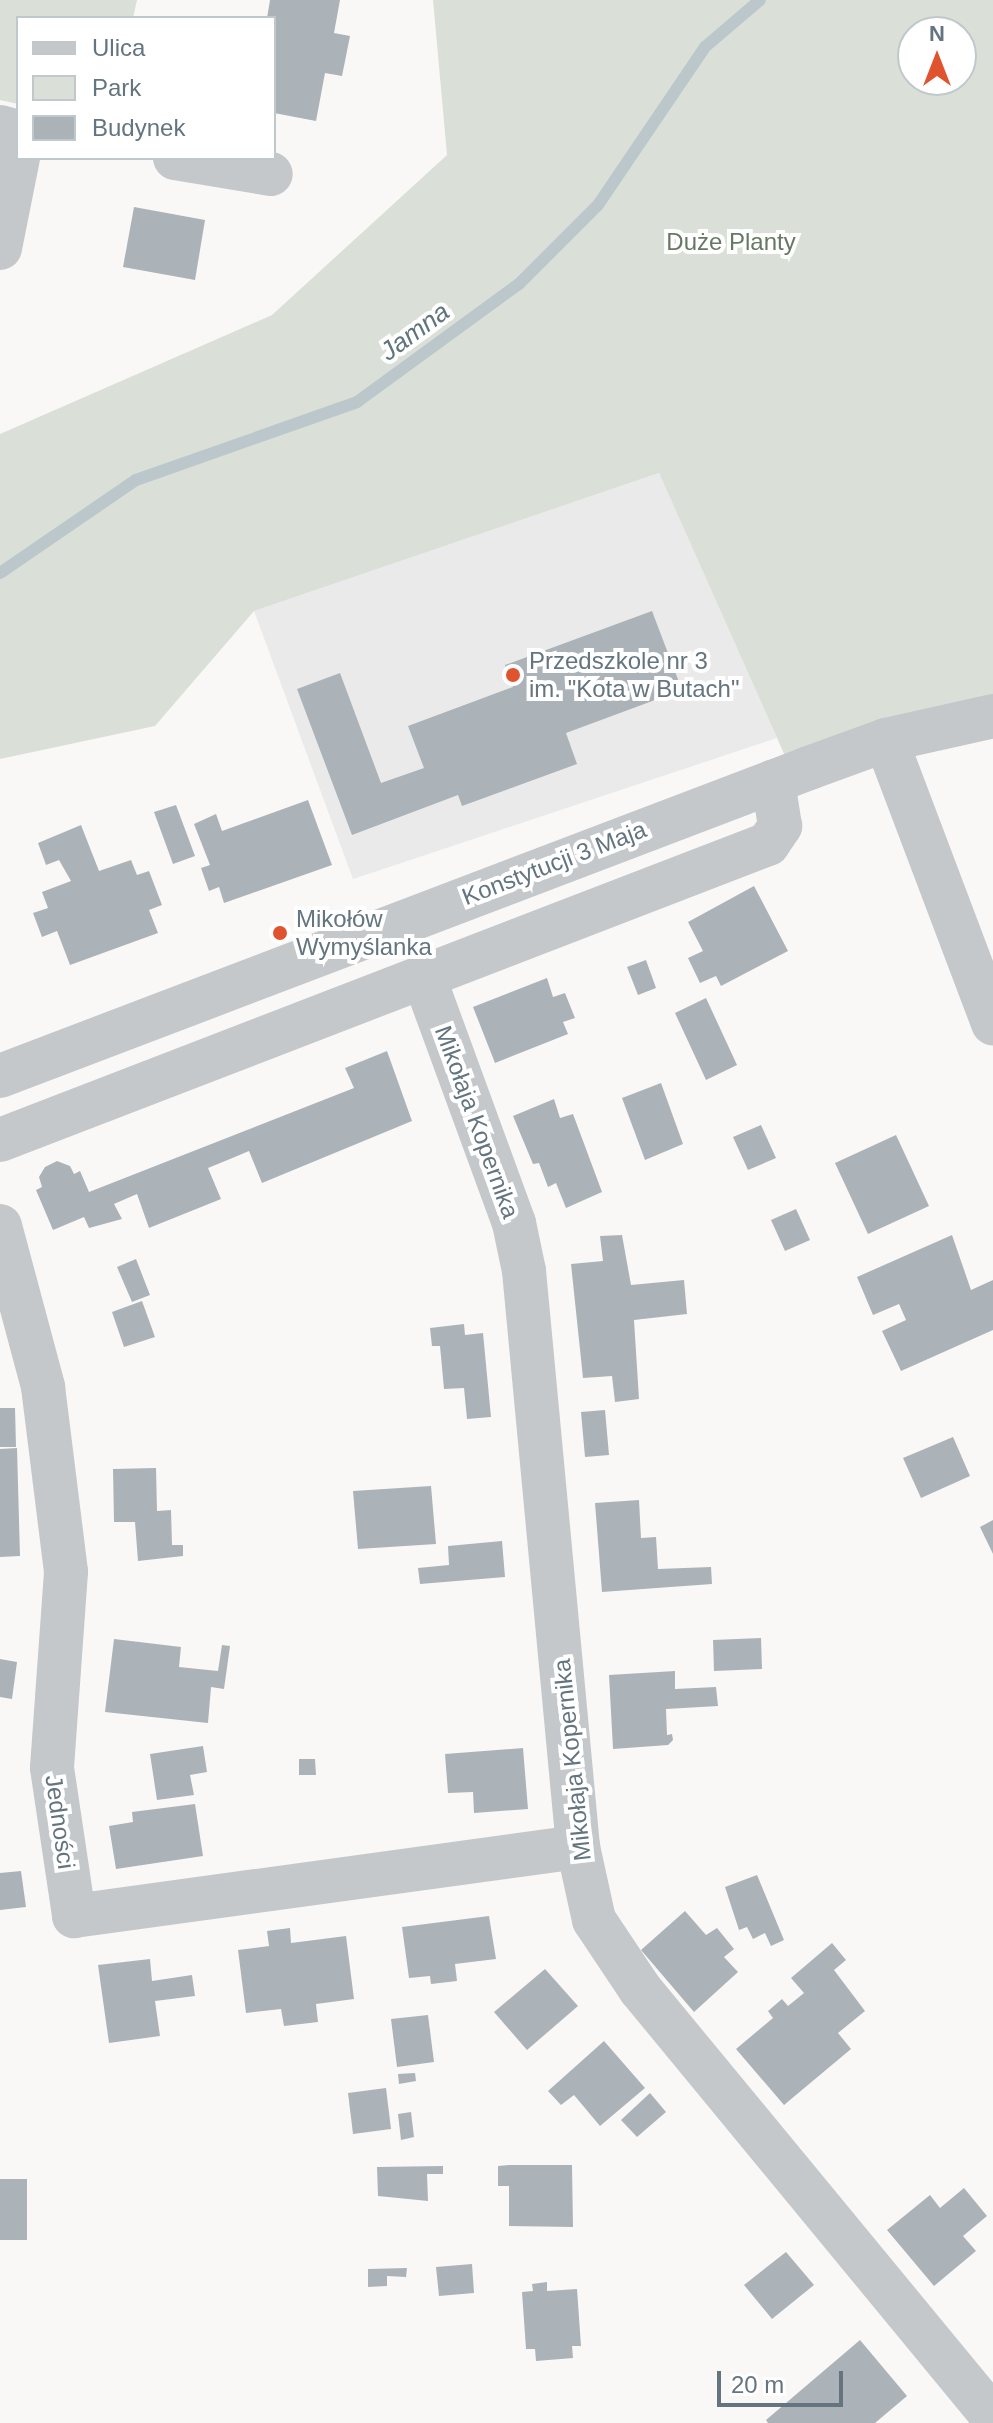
<!DOCTYPE html>
<meta charset="utf-8">
<style>
body{margin:0}
#map{position:relative;width:993px;height:2423px;overflow:hidden;background:#f9f8f6;font-family:Arial,sans-serif}
div>[style]{position:absolute}
.built>*{inset:0;background:#e9eae9}
.green>*{inset:0;background:#dae0d7}
.stream>*{height:12px;margin:-6px;padding:0 6px;transform-origin:6px;border-radius:6px;background:#bbc7ca}
.building>*{inset:0;background:#abb3b8}
.minor>*{height:44px;margin:-22px;padding:0 22px;transform-origin:22px;border-radius:22px;background:#c4c8cb}
.tertiary>*{height:44px;margin:-22px;padding:0 22px;transform-origin:22px;border-radius:22px;background:#c4c8cb}
.dots>*{width:22px;height:22px;translate:-50% -50%;box-sizing:border-box;border:4px solid #fff;border-radius:50%}
span{translate:-50% -50%;white-space:nowrap;text-align:center;line-height:1.15;-webkit-text-stroke:8px #fff;paint-order:stroke}
.park-label{font-size:24px;color:#677963}
.poi-label{font-size:24px;color:#647580}
.left{translate:0 -50%;text-align:left}
.street-label{font-size:24px;color:#647580}
.water-label{font-size:26px;color:#5f747b;font-style:italic}
.legend{position:absolute;left:16px;top:16px;width:260px;height:144px;box-sizing:border-box;background:#fff;border:2px solid #c1c8cc;margin:0;padding:10px 14px;list-style:none;font-size:24px;color:#647580}
.legend li{display:flex;align-items:center;gap:16px;height:40px}
.legend b{width:40px;border:2px solid #c1c8cc}
.north{position:absolute;left:897px;top:16px;width:80px;height:80px;box-sizing:border-box;background:#fff;border:2px solid #c1c8cc;border-radius:50%;rotate:0deg;font-size:22px;font-weight:700;line-height:32px;text-align:center;color:#647580}
.north::after{content:'';display:block;margin:auto;width:28px;height:36px;background:#e0532f;clip-path:polygon(50% 0,100% 100%,50% 72%,0 100%)}
.scale{position:absolute;left:717px;top:2371px;width:126px;height:36px;box-sizing:border-box;border:4px solid #647580;border-top:0;padding-left:10px;font-size:24px;line-height:28px;white-space:nowrap;color:#647580;-webkit-text-stroke:6px #fff;paint-order:stroke}
</style>
<div id="map">
<div class="built">
<div style="clip-path:polygon(659px 473px,777px 738px,353px 879px,254px 611px)"></div>
</div>
<div class="green">
<div style="clip-path:polygon(0 0,137px 0,133px 18px,18px 18px,18px 104px,0 100px)"></div>
<div style="clip-path:polygon(evenodd,433px 0,993px 0,993px 699px,785px 756px,659px 473px,254px 611px,155px 726px,0 759px,0 434px,272px 315px,447px 155px,433px 0,913px 32px,961px 32px,961px 80px,913px 80px,913px 32px)"></div>
</div>
<div class="stream">
<div style="left:0;top:573px;width:165px;rotate:-34.4deg"></div>
<div style="left:136px;top:480px;width:234px;rotate:-19.4deg"></div>
<div style="left:357px;top:402px;width:200px;rotate:-36.1deg"></div>
<div style="left:519px;top:284px;width:112px;rotate:-45deg"></div>
<div style="left:598px;top:205px;width:191px;rotate:-55.9deg"></div>
<div style="left:705px;top:47px;width:72px;rotate:-40.5deg"></div>
</div>
<div class="building">
<div style="clip-path:polygon(270px 0,340px 0,334px 33px,350px 36px,342px 76px,325px 73px,316px 121px,274px 113px,274px 18px,267px 18px)"></div>
<div style="clip-path:polygon(134px 207px,205px 220px,195px 280px,123px 267px)"></div>
<div style="clip-path:polygon(652px 611px,682px 690px,566px 733px,577px 764px,462px 806px,458px 795px,352px 835px,297px 689px,340px 673px,381px 783px,424px 768px,408px 726px,513px 687px,505px 665px)"></div>
<div style="clip-path:polygon(308px 800px,332px 865px,224px 903px,219px 887px,209px 891px,201px 868px,210px 865px,194px 824px,216px 814px,222px 831px)"></div>
<div style="clip-path:polygon(176px 805px,195px 856px,173px 864px,154px 812px)"></div>
<div style="clip-path:polygon(81px 825px,99px 871px,131px 860px,137px 875px,149px 871px,162px 905px,149px 910px,158px 933px,70px 965px,57px 931px,42px 937px,33px 913px,48px 908px,42px 892px,71px 881px,59px 860px,46px 865px,38px 843px)"></div>
<div style="clip-path:polygon(754px 886px,788px 951px,721px 986px,716px 976px,700px 983px,688px 958px,703px 951px,688px 922px)"></div>
<div style="clip-path:polygon(646px 960px,656px 988px,638px 995px,627px 967px)"></div>
<div style="clip-path:polygon(547px 978px,553px 997px,565px 993px,575px 1018px,563px 1022px,568px 1034px,495px 1063px,473px 1007px)"></div>
<div style="clip-path:polygon(706px 998px,737px 1065px,706px 1080px,675px 1013px)"></div>
<div style="clip-path:polygon(387px 1051px,412px 1121px,262px 1183px,249px 1151px,230px 1159px,208px 1168px,221px 1199px,149px 1228px,137px 1194px,114px 1204px,122px 1219px,89px 1228px,84px 1217px,53px 1230px,36px 1190px,42px 1187px,39px 1177px,45px 1167px,57px 1161px,70px 1166px,74px 1174px,80px 1171px,89px 1192px,354px 1088px,345px 1068px)"></div>
<div style="clip-path:polygon(661px 1083px,683px 1144px,645px 1160px,622px 1098px)"></div>
<div style="clip-path:polygon(554px 1099px,560px 1118px,573px 1114px,602px 1192px,566px 1208px,556px 1183px,548px 1187px,539px 1163px,533px 1164px,513px 1116px)"></div>
<div style="clip-path:polygon(761px 1125px,776px 1158px,748px 1170px,733px 1137px)"></div>
<div style="clip-path:polygon(896px 1135px,929px 1206px,868px 1234px,835px 1163px)"></div>
<div style="clip-path:polygon(796px 1209px,810px 1240px,785px 1251px,771px 1220px)"></div>
<div style="clip-path:polygon(622px 1235px,631px 1285px,684px 1280px,687px 1314px,634px 1320px,639px 1399px,615px 1402px,612px 1376px,583px 1378px,571px 1264px,603px 1261px,600px 1236px)"></div>
<div style="clip-path:polygon(952px 1235px,971px 1290px,993px 1280px,993px 1330px,901px 1371px,882px 1331px,906px 1320px,899px 1304px,873px 1315px,857px 1277px)"></div>
<div style="clip-path:polygon(136px 1259px,150px 1295px,132px 1302px,117px 1267px)"></div>
<div style="clip-path:polygon(142px 1301px,155px 1337px,124px 1347px,112px 1312px)"></div>
<div style="clip-path:polygon(464px 1324px,465px 1335px,483px 1333px,491px 1417px,467px 1419px,464px 1388px,444px 1389px,440px 1346px,432px 1346px,430px 1328px)"></div>
<div style="clip-path:polygon(0 1408px,15px 1408px,16px 1447px,0 1447px)"></div>
<div style="clip-path:polygon(605px 1410px,609px 1455px,585px 1457px,581px 1412px)"></div>
<div style="clip-path:polygon(953px 1437px,970px 1476px,921px 1498px,903px 1458px)"></div>
<div style="clip-path:polygon(17px 1448px,20px 1556px,0 1557px,0 1449px)"></div>
<div style="clip-path:polygon(156px 1468px,157px 1511px,171px 1510px,172px 1545px,183px 1545px,183px 1556px,138px 1561px,135px 1522px,114px 1522px,113px 1469px)"></div>
<div style="clip-path:polygon(431px 1486px,436px 1544px,358px 1549px,353px 1491px)"></div>
<div style="clip-path:polygon(639px 1500px,641px 1538px,656px 1537px,658px 1569px,711px 1567px,712px 1584px,602px 1592px,595px 1503px)"></div>
<div style="clip-path:polygon(993px 1520px,993px 1554px,980px 1527px)"></div>
<div style="clip-path:polygon(502px 1541px,505px 1577px,420px 1584px,418px 1568px,449px 1565px,448px 1546px)"></div>
<div style="clip-path:polygon(761px 1638px,762px 1669px,714px 1671px,713px 1640px)"></div>
<div style="clip-path:polygon(114px 1639px,181px 1647px,179px 1667px,218px 1671px,222px 1645px,230px 1646px,224px 1689px,211px 1687px,208px 1723px,105px 1712px)"></div>
<div style="clip-path:polygon(0 1659px,17px 1662px,12px 1699px,0 1697px)"></div>
<div style="clip-path:polygon(675px 1671px,675px 1689px,716px 1687px,718px 1706px,666px 1709px,667px 1735px,672px 1734px,673px 1740px,668px 1745px,613px 1749px,609px 1675px)"></div>
<div style="clip-path:polygon(203px 1746px,207px 1772px,190px 1775px,194px 1795px,157px 1800px,150px 1754px)"></div>
<div style="clip-path:polygon(523px 1748px,528px 1809px,474px 1813px,473px 1792px,448px 1793px,445px 1754px)"></div>
<div style="clip-path:polygon(299px 1759px,315px 1759px,316px 1775px,299px 1775px)"></div>
<div style="clip-path:polygon(195px 1804px,203px 1856px,116px 1869px,109px 1826px,133px 1822px,132px 1812px)"></div>
<div style="clip-path:polygon(21px 1871px,26px 1907px,0 1910px,0 1873px)"></div>
<div style="clip-path:polygon(757px 1875px,784px 1940px,771px 1946px,765px 1933px,753px 1939px,747px 1927px,739px 1930px,725px 1887px)"></div>
<div style="clip-path:polygon(685px 1911px,706px 1935px,717px 1928px,734px 1949px,724px 1957px,738px 1972px,694px 2012px,641px 1950px)"></div>
<div style="clip-path:polygon(489px 1916px,496px 1959px,455px 1964px,457px 1981px,431px 1984px,430px 1976px,409px 1978px,402px 1927px)"></div>
<div style="clip-path:polygon(290px 1928px,291px 1943px,346px 1936px,354px 1999px,316px 2004px,318px 2022px,284px 2026px,281px 2009px,246px 2013px,238px 1950px,269px 1946px,267px 1931px)"></div>
<div style="clip-path:polygon(832px 1943px,846px 1960px,834px 1970px,865px 2011px,838px 2033px,851px 2049px,784px 2105px,736px 2049px,773px 2018px,768px 2011px,782px 1999px,788px 2006px,804px 1993px,791px 1978px)"></div>
<div style="clip-path:polygon(150px 1959px,152px 1981px,192px 1975px,195px 1996px,155px 2001px,160px 2036px,109px 2043px,98px 1965px)"></div>
<div style="clip-path:polygon(545px 1969px,578px 2006px,527px 2050px,494px 2012px)"></div>
<div style="clip-path:polygon(428px 2015px,434px 2062px,397px 2067px,391px 2019px)"></div>
<div style="clip-path:polygon(604px 2041px,645px 2088px,600px 2126px,574px 2095px,561px 2105px,548px 2091px)"></div>
<div style="clip-path:polygon(415px 2073px,416px 2081px,399px 2084px,398px 2074px)"></div>
<div style="clip-path:polygon(386px 2088px,391px 2129px,353px 2134px,348px 2093px)"></div>
<div style="clip-path:polygon(650px 2093px,666px 2112px,637px 2137px,621px 2120px)"></div>
<div style="clip-path:polygon(411px 2112px,414px 2137px,401px 2140px,398px 2114px)"></div>
<div style="clip-path:polygon(509px 2165px,572px 2165px,573px 2227px,509px 2226px,509px 2186px,498px 2186px,498px 2166px)"></div>
<div style="clip-path:polygon(443px 2166px,443px 2174px,427px 2174px,428px 2201px,378px 2196px,377px 2167px)"></div>
<div style="clip-path:polygon(0 2179px,27px 2179px,27px 2240px,0 2240px)"></div>
<div style="clip-path:polygon(964px 2188px,987px 2216px,963px 2236px,976px 2251px,934px 2286px,887px 2230px,930px 2195px,940px 2208px)"></div>
<div style="clip-path:polygon(786px 2252px,814px 2285px,772px 2319px,744px 2285px)"></div>
<div style="clip-path:polygon(472px 2264px,474px 2293px,439px 2296px,436px 2267px)"></div>
<div style="clip-path:polygon(407px 2268px,406px 2277px,387px 2276px,387px 2286px,368px 2287px,368px 2269px)"></div>
<div style="clip-path:polygon(547px 2282px,547px 2291px,577px 2289px,581px 2346px,572px 2346px,573px 2358px,536px 2361px,535px 2349px,526px 2349px,522px 2292px,533px 2291px,532px 2284px)"></div>
<div style="clip-path:polygon(860px 2340px,907px 2396px,875px 2423px,768px 2423px,766px 2420px)"></div>
</div>
<div class="minor">
<div style="left:0;top:127px;width:19px;rotate:16deg"></div>
<div style="left:175px;top:158px;width:97px;rotate:9.5deg"></div>
<div style="left:0;top:248px;width:92px;rotate:-78.7deg"></div>
<div style="left:886px;top:740px;width:303px;rotate:69.3deg"></div>
<div style="left:425px;top:980px;width:259px;rotate:69.9deg"></div>
<div style="left:514px;top:1223px;width:49px;rotate:78.2deg"></div>
<div style="left:524px;top:1271px;width:579px;rotate:84.64deg"></div>
<div style="left:578px;top:1847px;width:75px;rotate:77.6deg"></div>
<div style="left:594px;top:1920px;width:83px;rotate:56.3deg"></div>
<div style="left:640px;top:1989px;width:555px;rotate:50.49deg"></div>
<div style="left:0;top:1140px;width:823px;rotate:-21.08deg"></div>
<div style="left:768px;top:844px;width:22px;rotate:-56deg"></div>
<div style="left:780px;top:826px;width:45px;rotate:-99deg"></div>
<div style="left:0;top:1226px;width:167px;rotate:75deg"></div>
<div style="left:43px;top:1387px;width:186px;rotate:82.9deg"></div>
<div style="left:66px;top:1572px;width:196px;rotate:94.1deg"></div>
<div style="left:52px;top:1768px;width:150px;rotate:81.5deg"></div>
<div style="left:74px;top:1916px;width:509px;rotate:-7.8deg"></div>
</div>
<div class="tertiary">
<div style="left:0;top:1076px;width:866px;rotate:-20.84deg"></div>
<div style="left:809px;top:768px;width:82px;rotate:-20deg"></div>
<div style="left:886px;top:740px;width:110px;rotate:-12.6deg"></div>
</div>
<div class="dots">
<div style="left:513px;top:675px;background:#e0532f"></div>
<div style="left:280px;top:933px;background:#e0532f"></div>
</div>
<div class="park-label">
<span style="left:731px;top:242px">Duże Planty</span>
</div>
<div class="poi-label">
<span class="left" style="left:529px;top:675px">Przedszkole nr 3<br>im. "Kota w Butach"</span>
<span class="left" style="left:296px;top:933px">Mikołów<br>Wymyślanka</span>
</div>
<div class="street-label">
<span style="left:554px;top:863px;rotate:-21deg">Konstytucji 3 Maja</span>
<span style="left:477px;top:1122px;rotate:70deg">Mikołaja Kopernika</span>
<span style="left:572px;top:1760px;rotate:-96deg">Mikołaja Kopernika</span>
<span style="left:60px;top:1822px;rotate:82deg">Jedności</span>
</div>
<div class="water-label">
<span style="left:415px;top:332px;rotate:-36deg">Jamna</span>
</div>
<ul class="legend">
<li><b style="height:10px;background:#c4c8cb"></b>Ulica</li>
<li><b style="height:22px;background:#dae0d7"></b>Park</li>
<li><b style="height:22px;background:#abb3b8"></b>Budynek</li>
</ul>
<div class="north">N</div>
<div class="scale">20 m</div>
</div>
